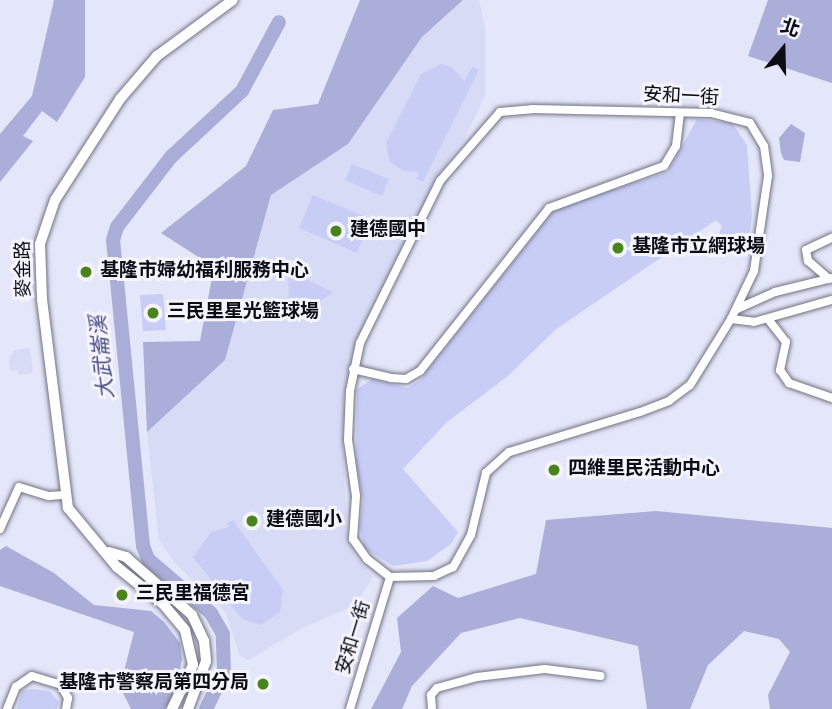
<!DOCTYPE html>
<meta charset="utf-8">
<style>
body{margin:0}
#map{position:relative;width:832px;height:709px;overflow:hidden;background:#e4e6f9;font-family:Overpass,"Noto Sans TC",sans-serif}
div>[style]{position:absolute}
.built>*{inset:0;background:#d8dbf5}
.green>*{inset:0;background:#c8cdf6}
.forest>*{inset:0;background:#aaaed8}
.water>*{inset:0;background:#a9add7}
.river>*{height:14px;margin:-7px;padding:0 7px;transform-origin:7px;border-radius:7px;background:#a9add7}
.roads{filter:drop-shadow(0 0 2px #717383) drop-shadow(0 0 2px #717383)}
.minor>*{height:8px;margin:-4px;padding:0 4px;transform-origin:4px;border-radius:4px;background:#fff}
.tertiary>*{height:10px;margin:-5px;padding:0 5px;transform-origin:5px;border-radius:5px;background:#fff}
.dots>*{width:19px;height:19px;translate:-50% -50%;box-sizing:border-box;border:4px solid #f3f4fc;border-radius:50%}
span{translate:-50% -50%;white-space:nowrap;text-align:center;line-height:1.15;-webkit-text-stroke:6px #f3f4fc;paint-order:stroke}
.street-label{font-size:19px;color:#0c0c13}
.poi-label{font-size:19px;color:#0c0c13;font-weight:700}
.left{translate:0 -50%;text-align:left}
.right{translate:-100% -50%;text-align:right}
.water-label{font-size:21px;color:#4b4d84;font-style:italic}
.north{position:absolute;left:748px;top:14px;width:70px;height:70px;-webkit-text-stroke:5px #f3f4fc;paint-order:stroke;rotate:19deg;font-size:19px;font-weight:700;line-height:28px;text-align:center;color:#0c0c13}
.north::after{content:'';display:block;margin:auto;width:24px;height:32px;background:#0c0c13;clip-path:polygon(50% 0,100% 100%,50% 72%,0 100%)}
</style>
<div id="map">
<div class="built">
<div style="clip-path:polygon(463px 0,479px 0,485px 28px,485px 96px,465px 138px,439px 174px,368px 316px,349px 368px,343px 442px,347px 537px,356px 558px,373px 577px,354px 606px,304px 627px,248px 660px,240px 656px,226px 613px,175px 563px,159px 540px,147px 432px,225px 360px,271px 195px,348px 144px,422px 37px)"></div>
<div style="clip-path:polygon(30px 348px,33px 373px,18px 375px,17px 370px,10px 371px,9px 358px,15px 350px)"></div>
</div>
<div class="green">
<div style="clip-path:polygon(441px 64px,452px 67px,464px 81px,473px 66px,479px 70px,423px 182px,416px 179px,419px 172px,403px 171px,390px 162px,386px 143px,421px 74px)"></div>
<div style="clip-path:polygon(697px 119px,732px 123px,747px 145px,752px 215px,748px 251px,719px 234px,722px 226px,716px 220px,555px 330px,508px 376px,447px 422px,403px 469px,458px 532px,451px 544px,427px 561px,393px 566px,364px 548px,360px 527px,363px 499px,356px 466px,357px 389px,373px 379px,407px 388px,420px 380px,556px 208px,668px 172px)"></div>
<div style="clip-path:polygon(352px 164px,389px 179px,382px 196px,345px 180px)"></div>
<div style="clip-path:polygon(313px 195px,371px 219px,357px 253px,299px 228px)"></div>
<div style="clip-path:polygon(288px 270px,333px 292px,303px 314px,289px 307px)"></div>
<div style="clip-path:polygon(163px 294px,166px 330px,143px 331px,140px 295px)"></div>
<div style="clip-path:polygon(233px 520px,283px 590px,280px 612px,261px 625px,242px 619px,193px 557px,211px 532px,229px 527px,227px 523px)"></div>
<div style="clip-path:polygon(32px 689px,49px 691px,59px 702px,57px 709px,17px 709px,22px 691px)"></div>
</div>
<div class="forest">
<div style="clip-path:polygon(54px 0,85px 0,85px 77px,57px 122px,42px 111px,23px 136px,33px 141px,0 182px,0 134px,32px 96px)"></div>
<div style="clip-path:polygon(360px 0,463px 0,422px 37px,348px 144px,271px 195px,225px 360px,147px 432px,143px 342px,200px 341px,214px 267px,161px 233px,246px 166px,273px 110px,318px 104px)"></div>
<div style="clip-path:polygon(768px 0,832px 0,832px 83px,748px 56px)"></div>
<div style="clip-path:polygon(656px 511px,832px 528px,832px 709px,770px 709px,768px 695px,790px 652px,779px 639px,744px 631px,708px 665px,690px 709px,647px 709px,638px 646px,520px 618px,461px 633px,412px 686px,402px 709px,371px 709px,401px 652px,397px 618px,433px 586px,458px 598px,536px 574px,546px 520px)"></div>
<div style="clip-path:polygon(6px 546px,54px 573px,94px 605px,151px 611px,164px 622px,180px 643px,182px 659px,175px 692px,165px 709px,131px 709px,120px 687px,134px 632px,0 586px,0 550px)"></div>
</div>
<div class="water">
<div style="clip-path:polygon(791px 124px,805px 133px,800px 162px,784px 160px,781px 153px,779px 138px)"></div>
</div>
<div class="river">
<div style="left:206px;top:709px;width:41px;rotate:-64.1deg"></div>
<div style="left:224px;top:672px;width:38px;rotate:-92deg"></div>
<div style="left:223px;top:634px;width:24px;rotate:-120deg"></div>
<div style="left:211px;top:613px;width:83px;rotate:-139.4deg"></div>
<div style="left:148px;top:559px;width:14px;rotate:-111deg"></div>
<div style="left:143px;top:546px;width:307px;rotate:-95.6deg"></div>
<div style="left:113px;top:240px;width:14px;rotate:-73deg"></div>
<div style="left:117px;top:227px;width:88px;rotate:-52.4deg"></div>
<div style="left:171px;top:157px;width:97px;rotate:-42.9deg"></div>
<div style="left:242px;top:91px;width:78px;rotate:-61.8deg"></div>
</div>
<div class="roads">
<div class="minor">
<div style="left:532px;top:109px;width:179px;rotate:1.3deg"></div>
<div style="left:711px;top:113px;width:40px;rotate:14.4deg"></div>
<div style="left:750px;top:123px;width:27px;rotate:59deg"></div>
<div style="left:764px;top:146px;width:30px;rotate:82deg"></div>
<div style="left:768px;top:176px;width:96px;rotate:98.4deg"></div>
<div style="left:754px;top:271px;width:53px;rotate:115.6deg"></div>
<div style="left:731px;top:319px;width:78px;rotate:121.8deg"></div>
<div style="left:690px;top:385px;width:26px;rotate:143deg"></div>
<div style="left:669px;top:401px;width:31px;rotate:159deg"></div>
<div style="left:640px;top:412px;width:137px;rotate:163deg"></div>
<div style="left:509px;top:452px;width:31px;rotate:138deg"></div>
<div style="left:486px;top:473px;width:64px;rotate:103.6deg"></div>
<div style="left:471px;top:535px;width:37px;rotate:119deg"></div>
<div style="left:453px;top:567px;width:21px;rotate:155deg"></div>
<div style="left:434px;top:576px;width:44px;rotate:178.7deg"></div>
<div style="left:390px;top:577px;width:29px;rotate:-142deg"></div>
<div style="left:367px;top:559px;width:24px;rotate:-125deg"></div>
<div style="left:353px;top:539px;width:43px;rotate:-86deg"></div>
<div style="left:356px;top:496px;width:57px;rotate:-98.1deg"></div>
<div style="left:348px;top:440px;width:49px;rotate:-87.7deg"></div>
<div style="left:350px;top:391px;width:49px;rotate:-78.2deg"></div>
<div style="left:360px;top:343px;width:181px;rotate:-63.7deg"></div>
<div style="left:440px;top:181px;width:91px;rotate:-49deg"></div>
<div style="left:500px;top:112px;width:32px;rotate:-5deg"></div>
<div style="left:829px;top:279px;width:28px;rotate:-139deg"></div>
<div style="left:808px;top:261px;width:11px;rotate:-100deg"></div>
<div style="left:806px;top:250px;width:29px;rotate:-25deg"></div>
<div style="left:737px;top:309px;width:42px;rotate:-24.1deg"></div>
<div style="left:775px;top:292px;width:59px;rotate:-13.8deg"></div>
<div style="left:731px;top:319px;width:23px;rotate:7deg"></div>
<div style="left:754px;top:322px;width:81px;rotate:-15.8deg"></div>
<div style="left:768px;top:319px;width:29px;rotate:52deg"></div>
<div style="left:786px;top:342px;width:29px;rotate:102deg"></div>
<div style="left:780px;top:370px;width:16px;rotate:55deg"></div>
<div style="left:789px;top:383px;width:46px;rotate:19.2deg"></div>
<div style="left:353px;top:369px;width:39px;rotate:13deg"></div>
<div style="left:391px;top:378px;width:15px;rotate:4deg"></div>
<div style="left:406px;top:379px;width:16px;rotate:-30deg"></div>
<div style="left:420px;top:371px;width:208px;rotate:-51.6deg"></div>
<div style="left:549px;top:208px;width:122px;rotate:-20.1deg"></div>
<div style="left:664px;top:166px;width:23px;rotate:-59deg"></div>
<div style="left:676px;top:146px;width:32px;rotate:-83deg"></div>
<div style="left:0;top:529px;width:46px;rotate:-65.7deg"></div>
<div style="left:19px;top:487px;width:31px;rotate:17deg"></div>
<div style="left:49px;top:496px;width:16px;rotate:-4deg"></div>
<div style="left:7px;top:709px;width:24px;rotate:-68deg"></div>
<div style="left:16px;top:687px;width:19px;rotate:-35deg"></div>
<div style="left:32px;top:676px;width:30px;rotate:17deg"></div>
<div style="left:61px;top:685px;width:15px;rotate:62deg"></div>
<div style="left:68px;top:698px;width:11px;rotate:100deg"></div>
<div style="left:350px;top:709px;width:138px;rotate:-73.1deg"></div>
<div style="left:432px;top:709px;width:14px;rotate:-94deg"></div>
<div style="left:431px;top:695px;width:9px;rotate:-49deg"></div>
<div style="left:437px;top:688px;width:41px;rotate:-15.4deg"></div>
<div style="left:477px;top:677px;width:68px;rotate:-6.7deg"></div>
<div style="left:545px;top:669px;width:56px;rotate:7.1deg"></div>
</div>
<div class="tertiary">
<div style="left:109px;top:552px;width:18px;rotate:16deg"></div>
<div style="left:126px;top:557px;width:88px;rotate:41.3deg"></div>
<div style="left:192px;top:615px;width:29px;rotate:65deg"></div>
<div style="left:204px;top:641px;width:20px;rotate:84deg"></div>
<div style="left:206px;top:661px;width:51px;rotate:110.6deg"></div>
<div style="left:172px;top:709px;width:49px;rotate:-64.5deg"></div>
<div style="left:193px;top:665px;width:36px;rotate:-103deg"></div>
<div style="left:185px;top:630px;width:35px;rotate:-130deg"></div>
<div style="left:162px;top:603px;width:58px;rotate:-141.3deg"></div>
<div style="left:117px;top:567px;width:77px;rotate:-129.7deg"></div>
<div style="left:68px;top:508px;width:211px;rotate:-97.1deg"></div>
<div style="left:42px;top:299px;width:55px;rotate:-92.1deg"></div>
<div style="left:40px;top:244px;width:46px;rotate:-71.2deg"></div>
<div style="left:55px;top:200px;width:120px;rotate:-57.2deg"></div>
<div style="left:120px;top:99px;width:57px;rotate:-49.3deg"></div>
<div style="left:157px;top:56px;width:94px;rotate:-36.4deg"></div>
</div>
</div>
<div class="dots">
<div style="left:336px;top:231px;background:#4a821b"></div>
<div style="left:618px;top:248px;background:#4a821b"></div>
<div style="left:86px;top:272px;background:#4a821b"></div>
<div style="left:153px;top:313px;background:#4a821b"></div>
<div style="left:554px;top:470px;background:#4a821b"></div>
<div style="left:252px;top:521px;background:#4a821b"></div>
<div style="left:122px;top:595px;background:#4a821b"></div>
<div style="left:263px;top:684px;background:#4a821b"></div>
</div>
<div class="street-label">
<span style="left:681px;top:98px;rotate:3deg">安和一街</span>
<span style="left:25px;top:269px;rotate:-91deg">麥金路</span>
<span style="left:355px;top:638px;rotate:-73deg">安和一街</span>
</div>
<div class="poi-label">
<span class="left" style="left:350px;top:231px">建德國中</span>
<span class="left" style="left:632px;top:248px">基隆市立網球場</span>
<span class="left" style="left:100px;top:272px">基隆市婦幼福利服務中心</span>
<span class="left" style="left:167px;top:313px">三民里星光籃球場</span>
<span class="left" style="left:568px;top:470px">四維里民活動中心</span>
<span class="left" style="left:266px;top:521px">建德國小</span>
<span class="left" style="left:136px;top:595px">三民里福德宮</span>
<span class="right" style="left:249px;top:684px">基隆市警察局第四分局</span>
</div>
<div class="water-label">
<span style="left:104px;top:357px;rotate:-96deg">大武崙溪</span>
</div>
<div class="north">北</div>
</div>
